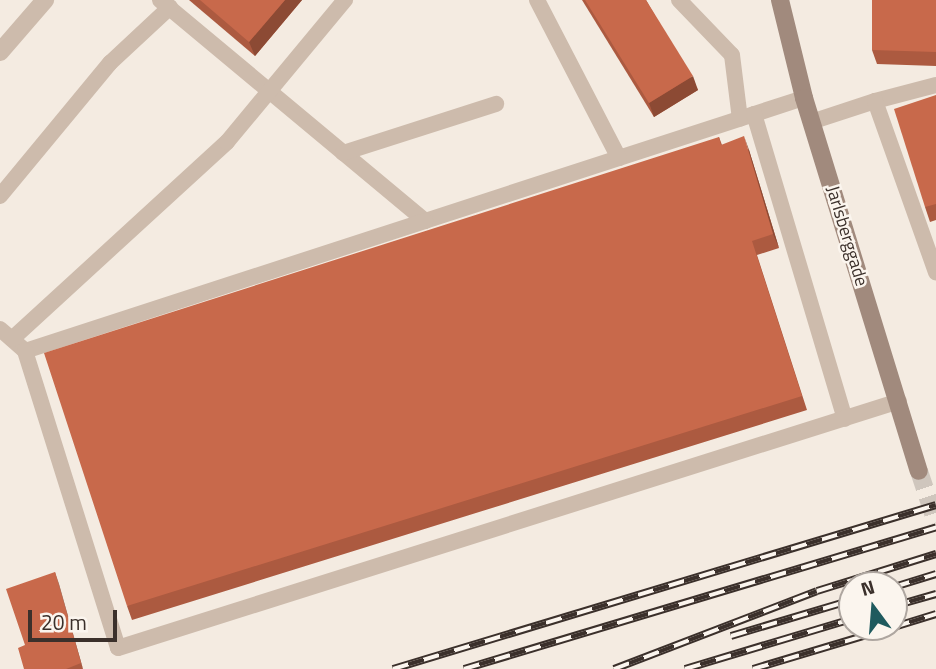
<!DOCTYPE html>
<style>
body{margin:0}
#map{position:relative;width:936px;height:669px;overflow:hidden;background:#f4ebe1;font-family:"Titillium Web",sans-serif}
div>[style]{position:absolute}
.secondary-tunnel>*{height:18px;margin-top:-9px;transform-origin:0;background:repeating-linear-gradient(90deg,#cfc6bd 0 18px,transparent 0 27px)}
.lane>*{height:16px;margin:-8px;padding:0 8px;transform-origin:8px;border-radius:8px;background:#cdbbac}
.street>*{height:18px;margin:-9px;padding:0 9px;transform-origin:9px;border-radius:9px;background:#cdbbac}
.secondary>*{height:18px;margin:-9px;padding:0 9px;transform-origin:9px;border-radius:9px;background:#a18a7d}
.rail>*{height:8px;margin-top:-4px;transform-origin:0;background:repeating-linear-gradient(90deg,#fbf5ee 0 16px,#3b302b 0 32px);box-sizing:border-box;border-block:2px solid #3b302b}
.wall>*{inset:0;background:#ac5a40}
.shaded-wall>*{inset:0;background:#8c4a34}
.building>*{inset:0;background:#c8694b}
span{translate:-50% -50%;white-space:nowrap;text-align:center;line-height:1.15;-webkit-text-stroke:5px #fbf5ee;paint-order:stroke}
.street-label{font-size:18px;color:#3b302b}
.north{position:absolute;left:838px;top:571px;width:70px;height:70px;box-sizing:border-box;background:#fbf5ee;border:2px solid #aea6a0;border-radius:50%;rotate:344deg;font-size:19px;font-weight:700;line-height:28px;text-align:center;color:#3b302b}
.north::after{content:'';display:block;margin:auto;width:24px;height:32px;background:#1f5a5e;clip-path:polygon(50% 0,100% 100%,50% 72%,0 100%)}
.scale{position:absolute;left:28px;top:610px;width:89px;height:32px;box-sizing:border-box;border:4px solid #3b302b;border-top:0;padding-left:9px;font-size:21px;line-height:24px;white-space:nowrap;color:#3b302b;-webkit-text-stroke:5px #fbf5ee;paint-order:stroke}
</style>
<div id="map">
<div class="secondary-tunnel">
<div style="left:919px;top:471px;width:54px;rotate:71.6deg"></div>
</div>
<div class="lane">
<div style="left:160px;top:0;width:345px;rotate:39.8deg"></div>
<div style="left:425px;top:221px;width:398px;rotate:-18deg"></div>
<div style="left:537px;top:0;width:178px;rotate:62.6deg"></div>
<div style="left:679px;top:0;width:76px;rotate:46.1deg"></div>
<div style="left:732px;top:55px;width:64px;rotate:82.9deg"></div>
<div style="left:875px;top:101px;width:63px;rotate:-14.7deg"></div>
<div style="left:754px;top:114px;width:318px;rotate:73.4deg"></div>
<div style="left:811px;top:122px;width:67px;rotate:-18.2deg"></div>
<div style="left:875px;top:101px;width:182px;rotate:70.4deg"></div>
<div style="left:343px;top:153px;width:161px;rotate:-17.8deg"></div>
<div style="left:0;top:196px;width:173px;rotate:-50.4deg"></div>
<div style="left:110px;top:63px;width:82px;rotate:-43deg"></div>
<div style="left:0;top:329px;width:33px;rotate:41deg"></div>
<div style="left:25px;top:351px;width:421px;rotate:-18deg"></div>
<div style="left:12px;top:339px;width:292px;rotate:-42.5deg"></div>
<div style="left:227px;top:142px;width:185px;rotate:-50.3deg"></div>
<div style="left:25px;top:351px;width:311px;rotate:72.6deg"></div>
<div style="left:118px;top:648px;width:819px;rotate:-17.55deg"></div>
</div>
<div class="street">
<div style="left:0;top:52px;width:69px;rotate:-49.1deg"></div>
</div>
<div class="secondary">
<div style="left:780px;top:0;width:101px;rotate:76.2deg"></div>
<div style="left:804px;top:98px;width:390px;rotate:72.9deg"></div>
</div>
<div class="rail">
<div style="left:894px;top:587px;width:44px;rotate:-17.2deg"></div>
<div style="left:894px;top:606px;width:44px;rotate:-15.9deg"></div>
<div style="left:894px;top:627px;width:44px;rotate:-17.2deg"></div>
<div style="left:731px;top:636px;width:126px;rotate:-16.6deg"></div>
<div style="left:393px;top:669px;width:567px;rotate:-16.81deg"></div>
<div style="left:464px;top:669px;width:493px;rotate:-16.7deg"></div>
<div style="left:614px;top:669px;width:217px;rotate:-21deg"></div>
<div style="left:817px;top:591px;width:125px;rotate:-17.3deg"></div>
<div style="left:685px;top:669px;width:174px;rotate:-16.7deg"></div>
<div style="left:753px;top:669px;width:146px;rotate:-16.7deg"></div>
</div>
<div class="wall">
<div style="clip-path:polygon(189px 0,302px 0,255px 56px)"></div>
<div style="clip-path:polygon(582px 0,646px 0,698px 90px,654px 117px)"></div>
<div style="clip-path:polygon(936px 0,936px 66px,877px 64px,872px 50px)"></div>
<div style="clip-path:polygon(936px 95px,936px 220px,930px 222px,925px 207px)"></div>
<div style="clip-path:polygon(719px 137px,722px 145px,749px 150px,779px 248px,757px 255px,807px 410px,132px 620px,127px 606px)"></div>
<div style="clip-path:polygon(55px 572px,83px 669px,24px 669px,25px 645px)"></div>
</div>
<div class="shaded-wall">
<div style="clip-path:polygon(285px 0,302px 0,255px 56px,249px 42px)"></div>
<div style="clip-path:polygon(693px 76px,698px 90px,654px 117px,649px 103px)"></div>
<div style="clip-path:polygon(744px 136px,749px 150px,779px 248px,773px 234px)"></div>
<div style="clip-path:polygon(55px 572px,59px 584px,83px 669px,81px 663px)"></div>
</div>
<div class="building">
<div style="clip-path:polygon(200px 0,285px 0,249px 42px)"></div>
<div style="clip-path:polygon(585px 0,646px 0,693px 76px,649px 103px)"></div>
<div style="clip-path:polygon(872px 0,936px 0,936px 52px,872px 50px)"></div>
<div style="clip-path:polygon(936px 95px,936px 204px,925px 207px,894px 109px)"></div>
<div style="clip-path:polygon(744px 136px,773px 234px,752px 241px,802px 396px,127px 606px,44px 353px,719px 137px,721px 145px)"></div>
<div style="clip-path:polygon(55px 572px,81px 663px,66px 669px,24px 669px,18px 648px,25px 645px,6px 589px)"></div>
</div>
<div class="street-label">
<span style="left:847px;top:236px;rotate:73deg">Jarlsberggade</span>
</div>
<div class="north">N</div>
<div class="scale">20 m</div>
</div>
